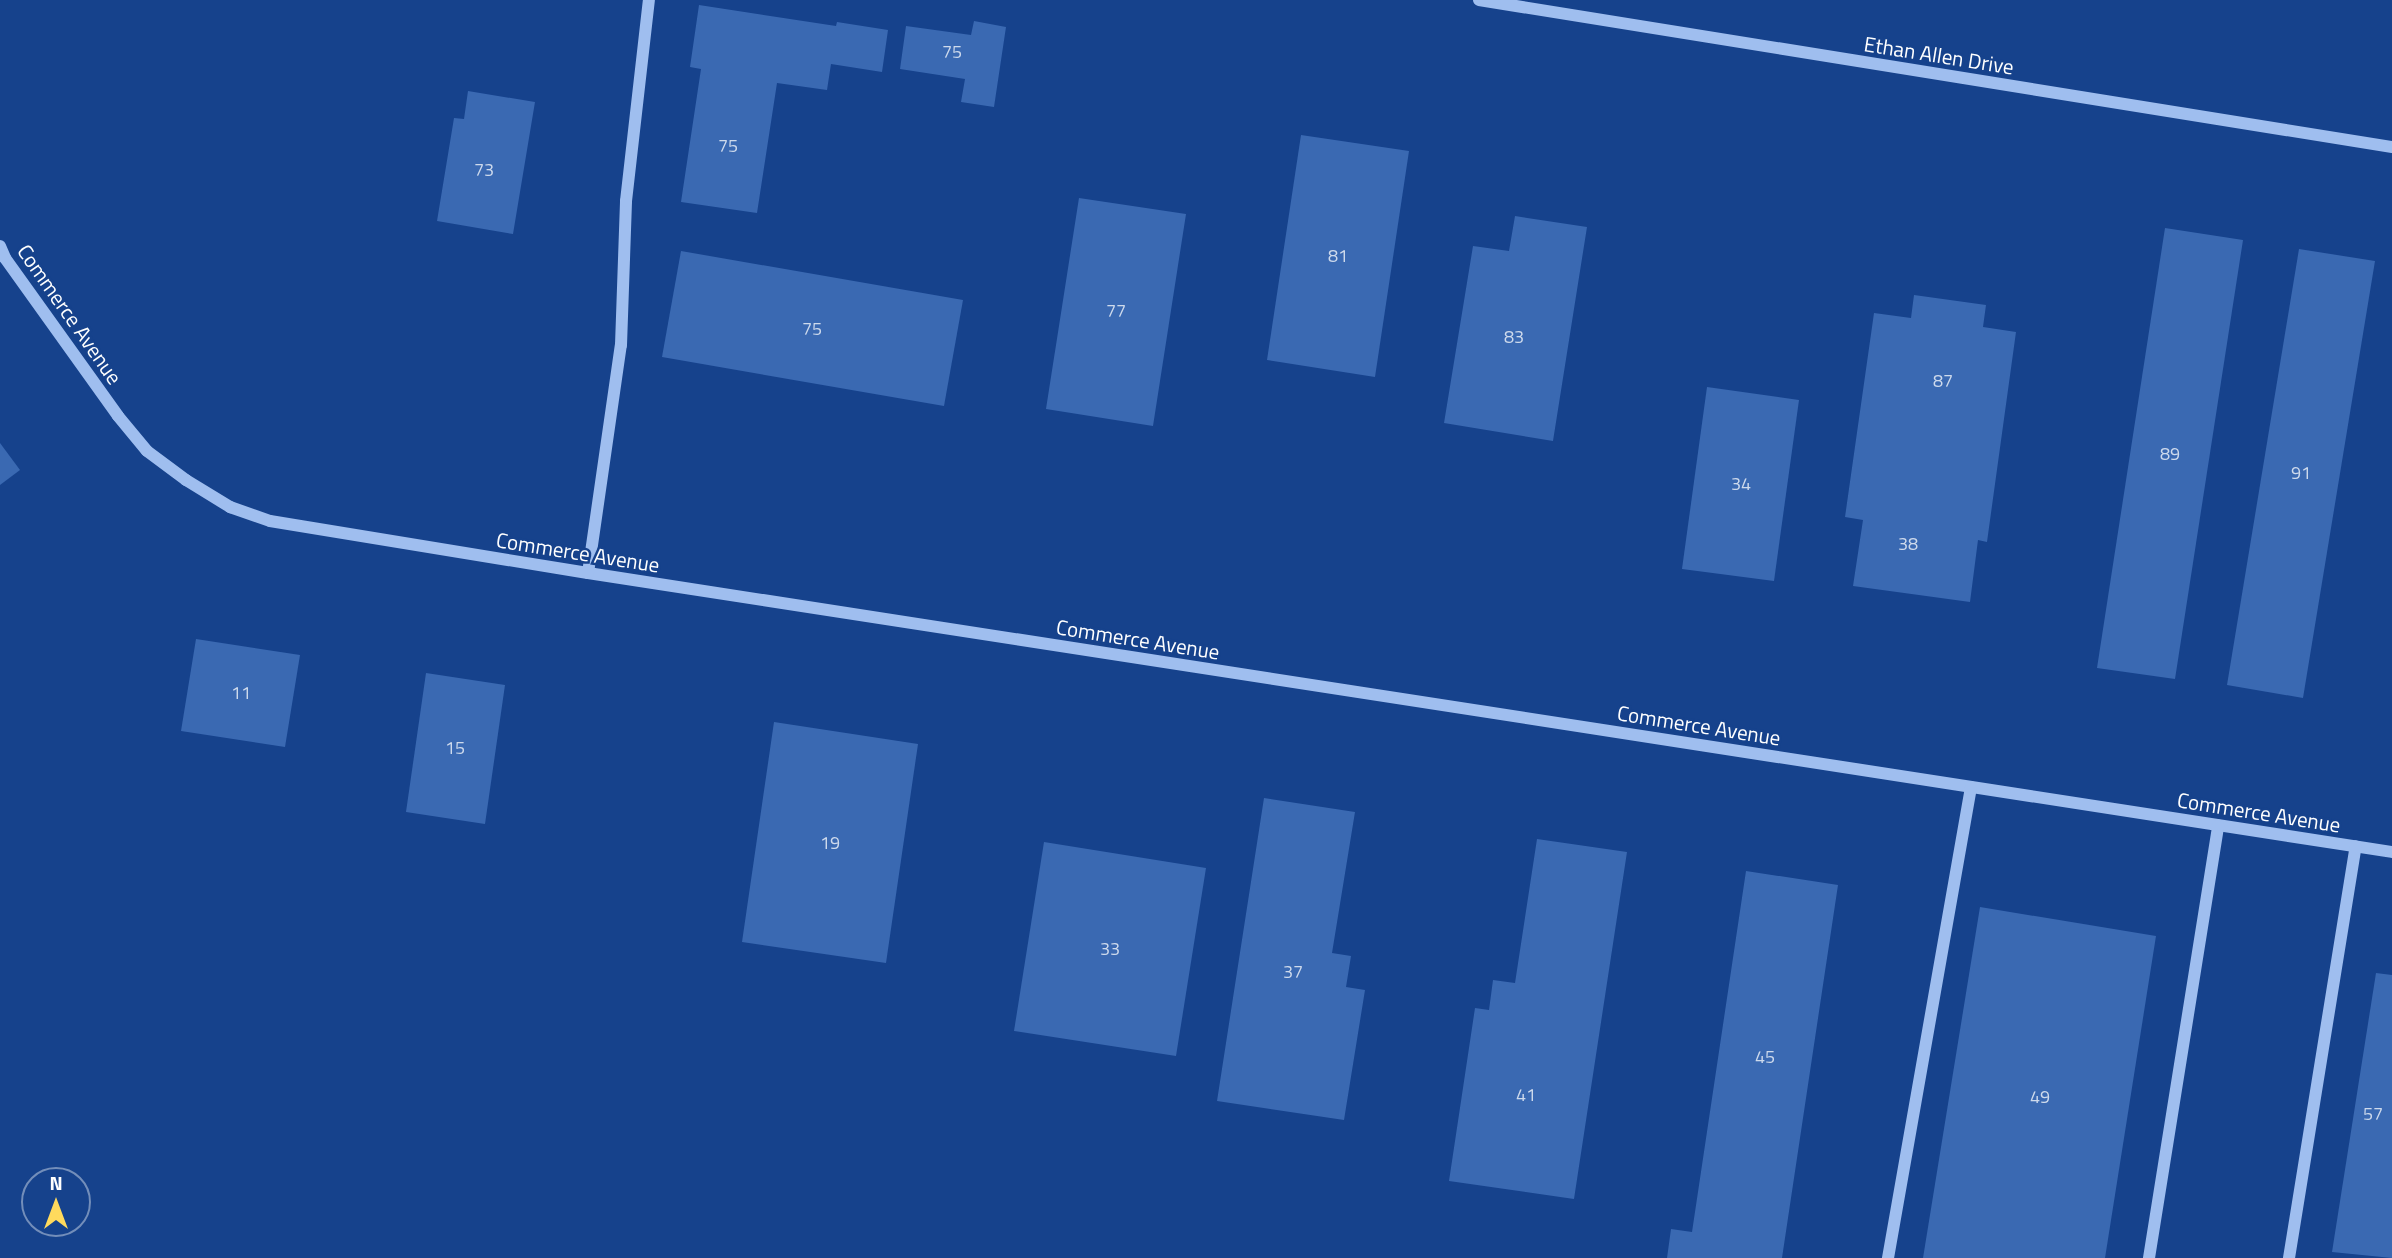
<!DOCTYPE html>
<style>
body{margin:0}
#map{position:relative;width:2392px;height:1258px;overflow:hidden;background:#16428c;font-family:"Titillium Web",sans-serif}
div>[style]{position:absolute}
.building>*{inset:0;background:#3a69b2}
.minor>*{height:12px;margin:-6px;padding:0 6px;transform-origin:6px;border-radius:6px;background:#9fbeef}
span{translate:-50% -50%;white-space:nowrap;text-align:center;line-height:1.15;-webkit-text-stroke:5px #16428c;paint-order:stroke}
.number-label{font-size:18px;color:#cedaec}
.number-label span{-webkit-text-stroke-width:0}
.street-label{font-size:21px;color:#fff}
.north{position:absolute;left:21px;top:1167px;width:70px;height:70px;box-sizing:border-box;background:#16428c;border:2px solid #738eba;border-radius:50%;rotate:0deg;font-size:19px;font-weight:700;line-height:28px;text-align:center;color:#fff}
.north::after{content:'';display:block;margin:auto;width:24px;height:32px;background:#ffda5d;clip-path:polygon(50% 0,100% 100%,50% 72%,0 100%)}
</style>
<div id="map">
<div class="building">
<div style="clip-path:polygon(699px 5px,836px 26px,837px 22px,888px 30px,882px 72px,831px 64px,827px 90px,777px 83px,757px 213px,681px 202px,701px 69px,690px 67px)"></div>
<div style="clip-path:polygon(974px 21px,1006px 27px,994px 107px,961px 102px,965px 79px,900px 69px,906px 26px,971px 35px)"></div>
<div style="clip-path:polygon(468px 91px,535px 102px,513px 234px,437px 221px,454px 118px,464px 119px)"></div>
<div style="clip-path:polygon(1301px 135px,1409px 151px,1375px 377px,1267px 360px)"></div>
<div style="clip-path:polygon(1079px 198px,1186px 214px,1153px 426px,1046px 409px)"></div>
<div style="clip-path:polygon(1515px 216px,1587px 227px,1553px 441px,1444px 423px,1473px 246px,1509px 251px)"></div>
<div style="clip-path:polygon(2165px 228px,2243px 240px,2175px 679px,2097px 668px)"></div>
<div style="clip-path:polygon(2299px 249px,2375px 261px,2303px 698px,2227px 685px)"></div>
<div style="clip-path:polygon(681px 251px,963px 300px,944px 406px,662px 357px)"></div>
<div style="clip-path:polygon(1914px 295px,1986px 305px,1983px 327px,2016px 332px,1987px 542px,1978px 540px,1970px 602px,1853px 586px,1863px 520px,1845px 517px,1874px 313px,1911px 318px)"></div>
<div style="clip-path:polygon(1707px 387px,1799px 400px,1774px 581px,1682px 569px)"></div>
<div style="clip-path:polygon(0 443px,20px 470px,0 485px)"></div>
<div style="clip-path:polygon(196px 639px,300px 655px,285px 747px,181px 731px)"></div>
<div style="clip-path:polygon(426px 673px,505px 685px,485px 824px,406px 812px)"></div>
<div style="clip-path:polygon(774px 722px,918px 744px,886px 963px,742px 942px)"></div>
<div style="clip-path:polygon(1264px 798px,1355px 812px,1332px 953px,1351px 956px,1346px 987px,1365px 990px,1344px 1120px,1217px 1101px)"></div>
<div style="clip-path:polygon(1537px 839px,1627px 852px,1574px 1199px,1449px 1181px,1475px 1008px,1489px 1010px,1493px 980px,1515px 983px)"></div>
<div style="clip-path:polygon(1044px 842px,1206px 868px,1176px 1056px,1014px 1031px)"></div>
<div style="clip-path:polygon(1746px 871px,1838px 885px,1782px 1258px,1667px 1258px,1671px 1229px,1692px 1232px)"></div>
<div style="clip-path:polygon(1980px 907px,2156px 936px,2105px 1258px,1923px 1258px)"></div>
<div style="clip-path:polygon(2376px 973px,2392px 975px,2392px 1258px,2332px 1252px)"></div>
</div>
<div class="minor">
<div style="left:1479px;top:0;width:925px;rotate:9.15deg"></div>
<div style="left:0;top:246px;width:13px;rotate:67deg"></div>
<div style="left:5px;top:258px;width:194px;rotate:54.4deg"></div>
<div style="left:118px;top:416px;width:45px;rotate:50.4deg"></div>
<div style="left:147px;top:451px;width:49px;rotate:36.6deg"></div>
<div style="left:186px;top:480px;width:52px;rotate:31.5deg"></div>
<div style="left:230px;top:507px;width:42px;rotate:19.3deg"></div>
<div style="left:270px;top:521px;width:322px;rotate:9.3deg"></div>
<div style="left:588px;top:573px;width:1825px;rotate:8.79deg"></div>
<div style="left:588px;top:573px;width:230px;rotate:-81.8deg"></div>
<div style="left:621px;top:345px;width:144px;rotate:-88deg"></div>
<div style="left:626px;top:201px;width:202px;rotate:-83.5deg"></div>
<div style="left:1888px;top:1258px;width:478px;rotate:-80deg"></div>
<div style="left:2149px;top:1258px;width:438px;rotate:-80.9deg"></div>
<div style="left:2289px;top:1258px;width:417px;rotate:-80.8deg"></div>
</div>
<div class="number-label">
<span style="left:952px;top:52px">75</span>
<span style="left:728px;top:146px">75</span>
<span style="left:484px;top:170px">73</span>
<span style="left:1338px;top:256px">81</span>
<span style="left:1116px;top:311px">77</span>
<span style="left:812px;top:329px">75</span>
<span style="left:1514px;top:337px">83</span>
<span style="left:1943px;top:381px">87</span>
<span style="left:2170px;top:454px">89</span>
<span style="left:2301px;top:473px">91</span>
<span style="left:1741px;top:484px">34</span>
<span style="left:1908px;top:544px">38</span>
<span style="left:241px;top:693px">11</span>
<span style="left:455px;top:748px">15</span>
<span style="left:830px;top:843px">19</span>
<span style="left:1110px;top:949px">33</span>
<span style="left:1293px;top:972px">37</span>
<span style="left:1765px;top:1057px">45</span>
<span style="left:1526px;top:1095px">41</span>
<span style="left:2040px;top:1097px">49</span>
<span style="left:2373px;top:1114px">57</span>
</div>
<div class="street-label">
<span style="left:1939px;top:55px;rotate:9deg">Ethan Allen Drive</span>
<span style="left:70px;top:314px;rotate:55deg">Commerce Avenue</span>
<span style="left:578px;top:552px;rotate:9deg">Commerce Avenue</span>
<span style="left:1138px;top:639px;rotate:9deg">Commerce Avenue</span>
<span style="left:1699px;top:725px;rotate:9deg">Commerce Avenue</span>
<span style="left:2259px;top:812px;rotate:9deg">Commerce Avenue</span>
</div>
<div class="north">N</div>
</div>
